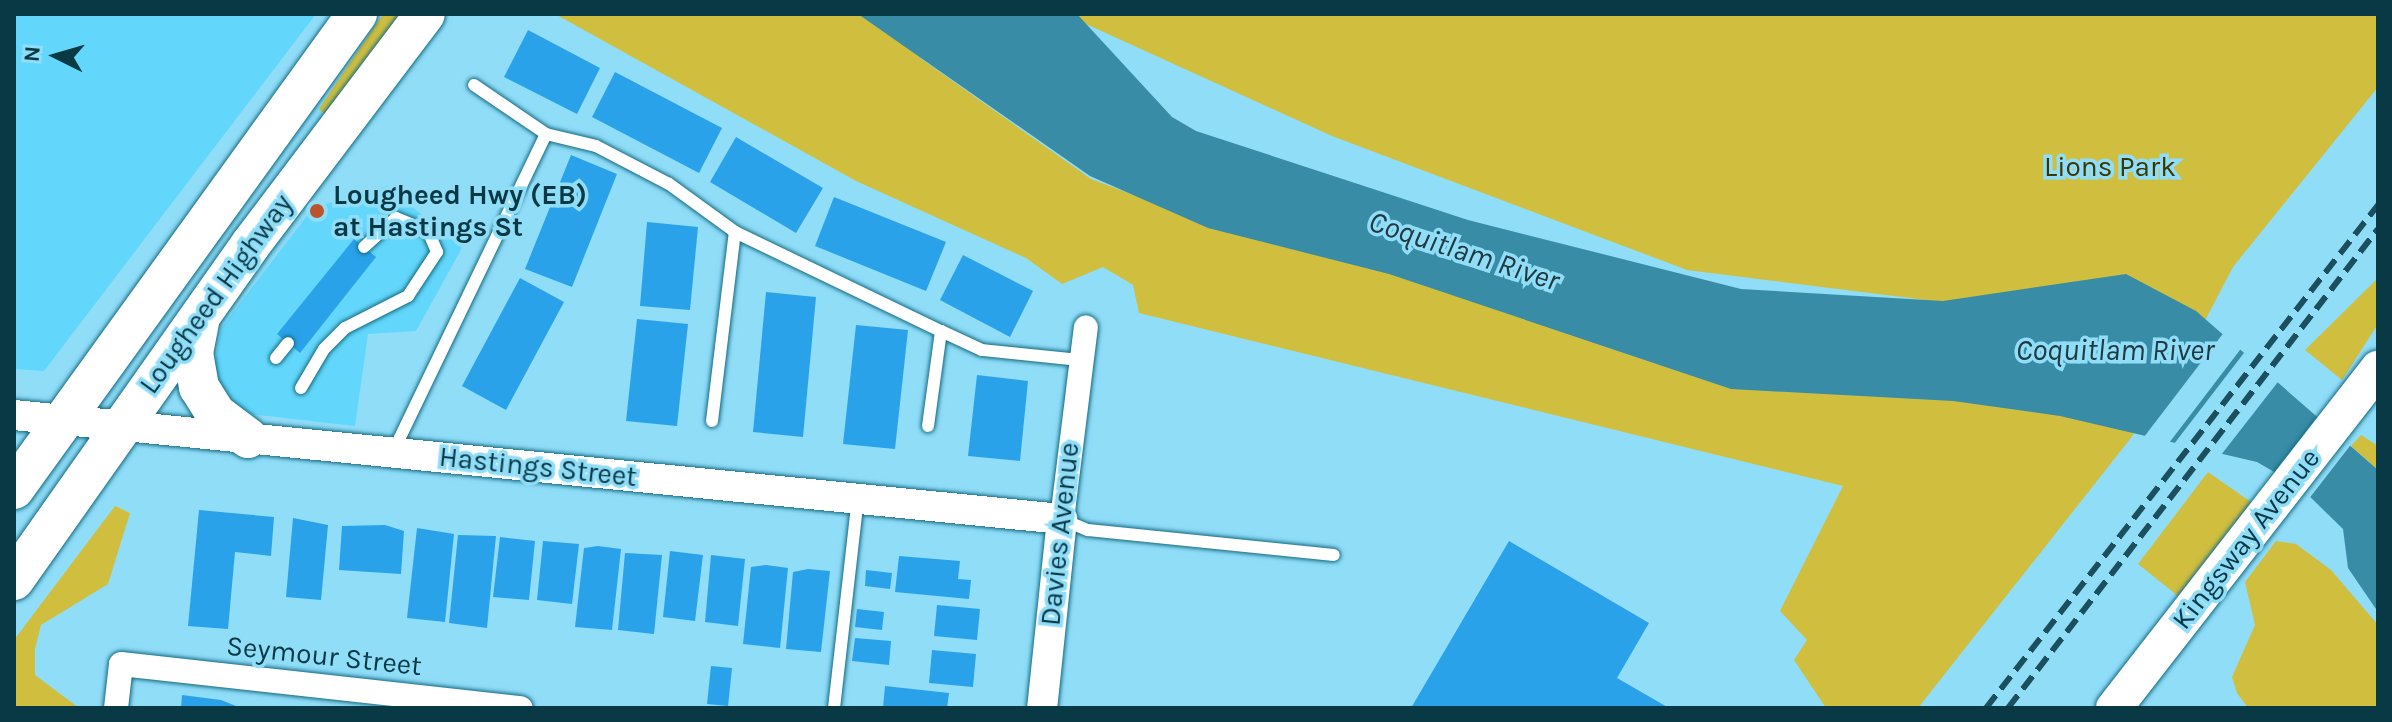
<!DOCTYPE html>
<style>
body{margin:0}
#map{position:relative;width:2392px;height:722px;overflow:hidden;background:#90ddf8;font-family:Karla,sans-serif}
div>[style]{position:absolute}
.built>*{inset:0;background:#63d7fb}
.green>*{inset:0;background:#d0be3f}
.water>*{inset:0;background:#398ca5}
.pier>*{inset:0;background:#90ddf8}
.building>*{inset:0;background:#29a2ea}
.roads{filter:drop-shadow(0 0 2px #126b82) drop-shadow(0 0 2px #126b82)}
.service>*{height:12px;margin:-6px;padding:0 6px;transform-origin:6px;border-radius:6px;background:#fff}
.minor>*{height:24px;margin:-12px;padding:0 12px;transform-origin:12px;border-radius:12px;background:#fff}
.tertiary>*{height:30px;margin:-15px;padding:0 15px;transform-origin:15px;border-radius:15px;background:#fff}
.secondary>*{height:36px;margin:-18px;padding:0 18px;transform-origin:18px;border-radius:18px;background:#fff}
.primary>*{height:40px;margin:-20px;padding:0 20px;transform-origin:20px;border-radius:20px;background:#fff}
.rail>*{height:6px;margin-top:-3px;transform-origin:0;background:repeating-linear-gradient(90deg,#1c4f5e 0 16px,transparent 0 24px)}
.dots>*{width:22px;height:22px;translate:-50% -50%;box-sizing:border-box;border:4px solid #90ddf8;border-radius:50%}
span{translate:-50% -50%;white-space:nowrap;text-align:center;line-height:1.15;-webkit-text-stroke:7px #90ddf8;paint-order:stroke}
.park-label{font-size:28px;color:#3d3600}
.poi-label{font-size:28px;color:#0a3946;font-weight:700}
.left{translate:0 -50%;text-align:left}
.street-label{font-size:28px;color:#0a3946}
.water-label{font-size:30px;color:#203a42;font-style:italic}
.frame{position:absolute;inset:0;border:16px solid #0a3946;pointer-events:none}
.north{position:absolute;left:16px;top:16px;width:80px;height:80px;-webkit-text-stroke:6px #90ddf8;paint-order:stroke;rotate:275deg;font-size:22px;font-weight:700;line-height:32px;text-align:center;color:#0a3946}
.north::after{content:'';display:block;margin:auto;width:28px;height:36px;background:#0a3946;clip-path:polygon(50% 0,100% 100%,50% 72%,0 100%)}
</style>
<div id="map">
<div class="built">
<div style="clip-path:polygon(14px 14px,316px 14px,44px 371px,14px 369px)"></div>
<div style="clip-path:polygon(387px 186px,462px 248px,416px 331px,368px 334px,355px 426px,240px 413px,212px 378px,221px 328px,313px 208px)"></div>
</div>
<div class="green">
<div style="clip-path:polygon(383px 14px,404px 14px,326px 115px,319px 109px)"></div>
<div style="clip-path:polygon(555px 14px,871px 14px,923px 60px,1091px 179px,1235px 233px,2100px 414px,2134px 434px,1918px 708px,1826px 708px,1794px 660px,1807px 640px,1780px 611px,1843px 486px,1139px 313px,1133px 285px,1103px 267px,1062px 284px,1026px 258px,856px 181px)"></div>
<div style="clip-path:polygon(1064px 14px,2378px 14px,2378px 87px,2233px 267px,2198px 334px,1687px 270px,1332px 136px)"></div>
<div style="clip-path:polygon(2378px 278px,2378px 324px,2342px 380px,2305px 350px)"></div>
<div style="clip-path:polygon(2361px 435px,2378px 446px,2378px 470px,2351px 446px)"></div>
<div style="clip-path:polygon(2208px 472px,2251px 502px,2178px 596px,2138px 564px)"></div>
<div style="clip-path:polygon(115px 506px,130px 513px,108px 584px,41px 625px,35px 649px,35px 675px,79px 708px,14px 708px,14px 640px)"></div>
<div style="clip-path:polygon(2276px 541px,2296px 544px,2331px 570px,2378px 625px,2378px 708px,2248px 708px,2237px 693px,2232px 677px,2255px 625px,2245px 582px)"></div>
</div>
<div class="water">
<div style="clip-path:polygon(858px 14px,1077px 14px,1172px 117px,1196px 131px,1468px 220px,1741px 289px,1943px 301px,2126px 274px,2196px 311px,2378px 470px,2378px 612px,2348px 568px,2343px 529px,2300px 487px,2257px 462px,2060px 416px,1953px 401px,1731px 389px,1389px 274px,1208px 228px,1090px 176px)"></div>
</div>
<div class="pier">
<div style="clip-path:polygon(2225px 331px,2243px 346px,2169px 443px,2144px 437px)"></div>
<div style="clip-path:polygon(2247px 349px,2281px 378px,2221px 455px,2174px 444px)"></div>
<div style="clip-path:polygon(2320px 413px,2353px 442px,2308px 500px,2272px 475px)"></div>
</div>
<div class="building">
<div style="clip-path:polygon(528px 30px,600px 68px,577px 114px,504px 77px)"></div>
<div style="clip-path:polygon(615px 72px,722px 128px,699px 173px,592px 117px)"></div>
<div style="clip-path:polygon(736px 137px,823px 188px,796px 233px,710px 182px)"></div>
<div style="clip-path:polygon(571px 155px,617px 174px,572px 287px,525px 269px)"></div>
<div style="clip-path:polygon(834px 197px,946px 242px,926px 291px,815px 246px)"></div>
<div style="clip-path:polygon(647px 222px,698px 227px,690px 310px,640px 306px)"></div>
<div style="clip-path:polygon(354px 239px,376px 257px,300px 353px,277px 334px)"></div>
<div style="clip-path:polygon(963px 255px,1033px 291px,1010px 337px,940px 300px)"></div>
<div style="clip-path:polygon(520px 278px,564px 302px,506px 410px,462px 386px)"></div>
<div style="clip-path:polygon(766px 292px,816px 297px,803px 437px,753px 432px)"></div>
<div style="clip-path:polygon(637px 319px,688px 324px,677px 426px,626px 421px)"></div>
<div style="clip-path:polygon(856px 325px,908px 330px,895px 449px,843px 444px)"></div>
<div style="clip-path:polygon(977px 375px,1028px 381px,1020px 461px,968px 456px)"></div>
<div style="clip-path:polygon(199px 510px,274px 517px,271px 556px,235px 552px,228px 629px,188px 626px)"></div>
<div style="clip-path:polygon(293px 518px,328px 525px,321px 600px,286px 597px)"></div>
<div style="clip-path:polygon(385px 525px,404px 531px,401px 574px,339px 570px,342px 526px)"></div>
<div style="clip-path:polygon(417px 528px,454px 534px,445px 622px,407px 618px)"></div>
<div style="clip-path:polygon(458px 535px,496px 536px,487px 628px,449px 623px)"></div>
<div style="clip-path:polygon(500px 537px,535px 541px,529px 600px,493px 597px)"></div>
<div style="clip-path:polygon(543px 541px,579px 544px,572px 604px,537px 600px)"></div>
<div style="clip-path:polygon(1509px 541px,1649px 623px,1617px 678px,1669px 708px,1411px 708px)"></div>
<div style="clip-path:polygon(598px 546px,621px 549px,612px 630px,575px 627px,584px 548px)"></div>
<div style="clip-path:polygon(670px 551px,703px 555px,695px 621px,663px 617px)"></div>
<div style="clip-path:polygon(625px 553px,662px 555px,654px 634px,618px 630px)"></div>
<div style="clip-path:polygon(711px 555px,745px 559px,738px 626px,705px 622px)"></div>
<div style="clip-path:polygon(899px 556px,960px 561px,958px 579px,971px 580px,969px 599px,895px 592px)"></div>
<div style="clip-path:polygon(766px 565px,788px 568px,780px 648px,743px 644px,751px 567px)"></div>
<div style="clip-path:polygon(808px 569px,830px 571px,821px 652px,786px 649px,793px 572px)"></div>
<div style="clip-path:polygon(866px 570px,892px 573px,890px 589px,865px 586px)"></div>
<div style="clip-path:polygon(937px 605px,980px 609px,977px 640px,934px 636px)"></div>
<div style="clip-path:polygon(857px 609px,884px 612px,882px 630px,855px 627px)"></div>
<div style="clip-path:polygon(855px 638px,891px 641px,889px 665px,852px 661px)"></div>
<div style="clip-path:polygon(932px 650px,976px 654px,973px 687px,929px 683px)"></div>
<div style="clip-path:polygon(711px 666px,732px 668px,728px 706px,707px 704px)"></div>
<div style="clip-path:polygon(885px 686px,949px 693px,947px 708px,883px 708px)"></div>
<div style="clip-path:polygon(182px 695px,221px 700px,241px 708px,181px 708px)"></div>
</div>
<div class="roads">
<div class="service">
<div style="left:474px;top:85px;width:87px;rotate:34.2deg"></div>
<div style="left:546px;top:134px;width:51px;rotate:13.5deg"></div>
<div style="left:596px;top:146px;width:82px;rotate:27.5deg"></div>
<div style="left:669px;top:184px;width:82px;rotate:36deg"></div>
<div style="left:735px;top:232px;width:229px;rotate:25.7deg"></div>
<div style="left:941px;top:331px;width:45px;rotate:24.9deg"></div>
<div style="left:982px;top:350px;width:97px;rotate:5.9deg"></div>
<div style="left:276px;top:358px;width:19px;rotate:-51deg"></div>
<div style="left:301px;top:388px;width:45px;rotate:-59.5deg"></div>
<div style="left:324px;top:349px;width:30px;rotate:-45deg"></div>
<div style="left:345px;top:328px;width:71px;rotate:-26.9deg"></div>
<div style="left:408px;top:296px;width:53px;rotate:-56.6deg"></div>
<div style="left:437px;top:252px;width:23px;rotate:-113deg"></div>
<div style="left:428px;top:231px;width:35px;rotate:-158deg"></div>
<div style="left:396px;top:218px;width:43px;rotate:137.8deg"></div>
<div style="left:712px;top:421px;width:190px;rotate:-83.1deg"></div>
<div style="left:928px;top:426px;width:96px;rotate:-82.2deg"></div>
<div style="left:393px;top:452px;width:353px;rotate:-64.3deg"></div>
<div style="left:1064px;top:520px;width:26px;rotate:23deg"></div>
<div style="left:1088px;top:530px;width:247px;rotate:5.8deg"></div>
<div style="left:834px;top:708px;width:211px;rotate:-83.5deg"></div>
</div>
<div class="minor">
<div style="left:1062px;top:519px;width:193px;rotate:-82.9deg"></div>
<div style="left:116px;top:708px;width:44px;rotate:-83.5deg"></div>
<div style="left:121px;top:664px;width:402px;rotate:6.3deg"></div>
</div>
<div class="tertiary">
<div style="left:14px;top:415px;width:1053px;rotate:5.67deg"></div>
<div style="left:1062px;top:519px;width:190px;rotate:96deg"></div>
</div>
<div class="secondary">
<div style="left:2114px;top:708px;width:430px;rotate:-52.1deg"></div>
</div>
<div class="primary">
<div style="left:200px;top:317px;width:37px;rotate:101deg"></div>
<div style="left:193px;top:353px;width:35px;rotate:80deg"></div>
<div style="left:199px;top:387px;width:32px;rotate:58deg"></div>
<div style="left:216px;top:414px;width:40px;rotate:37deg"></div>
<div style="left:14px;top:489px;width:586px;rotate:-54.17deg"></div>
<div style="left:14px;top:580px;width:411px;rotate:-54.8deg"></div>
<div style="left:251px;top:244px;width:288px;rotate:-52.9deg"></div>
</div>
</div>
<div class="rail">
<div style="left:1986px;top:708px;width:638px;rotate:-52.07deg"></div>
<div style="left:2008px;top:708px;width:605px;rotate:-52.32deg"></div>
</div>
<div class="dots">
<div style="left:317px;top:211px;background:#bb542a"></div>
</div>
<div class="park-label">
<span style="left:2110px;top:167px">Lions Park</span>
</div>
<div class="poi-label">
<span class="left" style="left:333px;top:211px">Lougheed Hwy (EB)<br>at Hastings St</span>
</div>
<div class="street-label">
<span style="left:216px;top:294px;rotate:-54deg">Lougheed Highway</span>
<span style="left:538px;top:467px;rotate:6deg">Hastings Street</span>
<span style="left:1060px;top:534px;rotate:-84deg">Davies Avenue</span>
<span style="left:2246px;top:539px;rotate:-52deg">Kingsway Avenue</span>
<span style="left:324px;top:656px;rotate:6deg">Seymour Street</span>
</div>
<div class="water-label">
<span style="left:1464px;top:251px;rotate:18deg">Coquitlam River</span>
<span style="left:2115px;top:350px">Coquitlam River</span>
</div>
<div class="frame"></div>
<div class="north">N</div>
</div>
